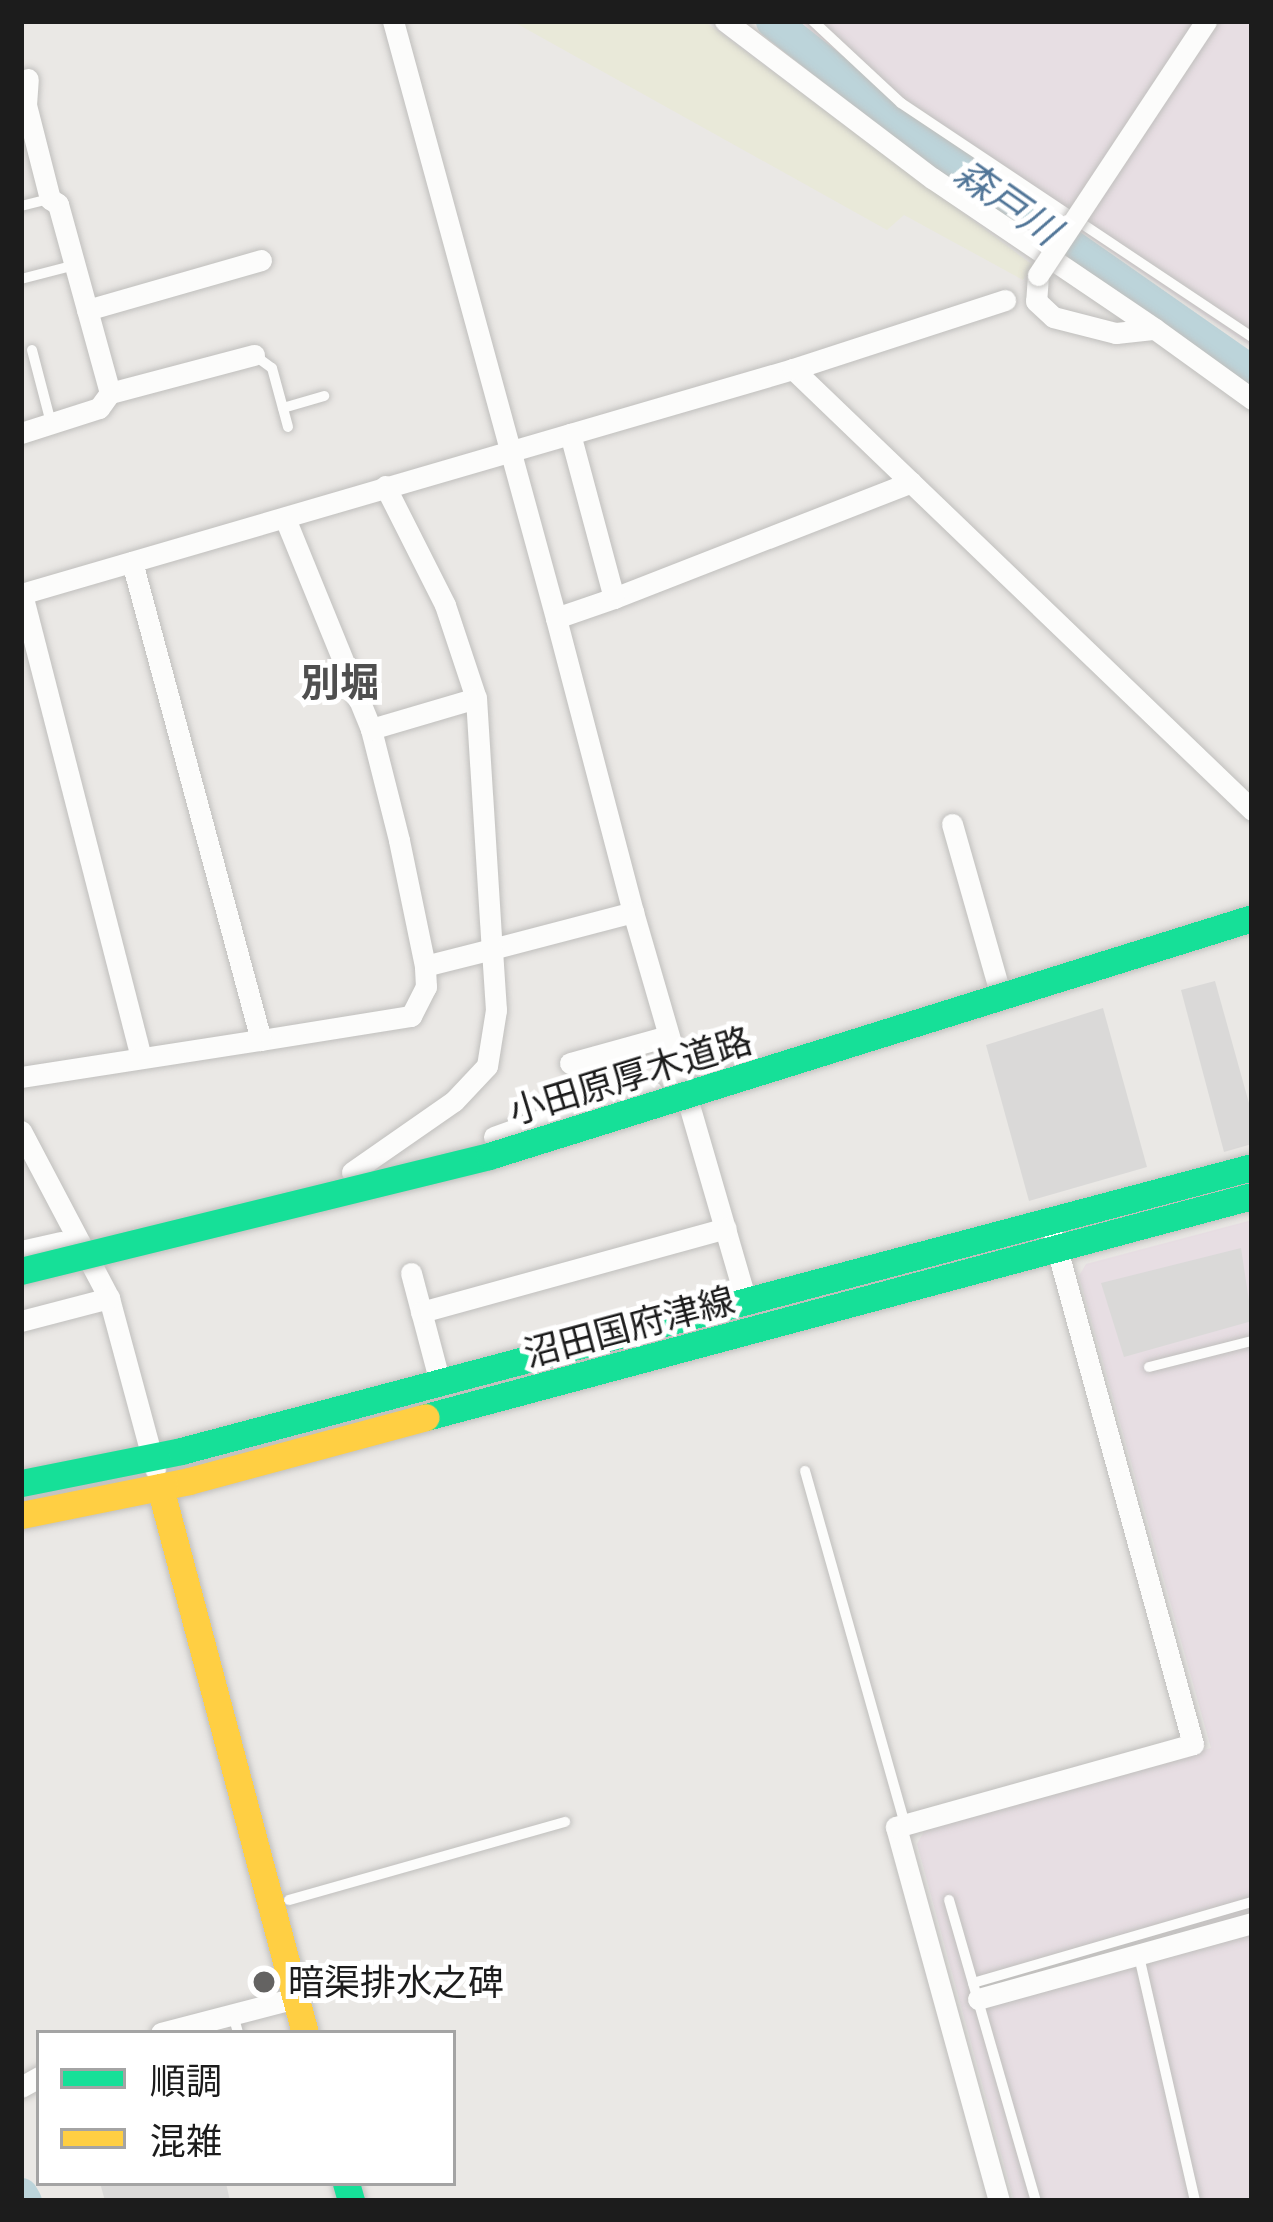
<!DOCTYPE html>
<meta charset="utf-8">
<style>
body{margin:0}
#map{position:relative;width:1273px;height:2222px;overflow:hidden;background:#eae8e5;font-family:Lato,"Noto Sans JP",sans-serif}
div>[style]{position:absolute}
.industrial>*{inset:0;background:#e7dee3}
.farmland>*{inset:0;background:#e9e9d9}
.parking>*{inset:0;background:#dad9d8}
.river>*{height:33px;margin:-16.5px;padding:0 16.5px;transform-origin:16.5px;border-radius:16.5px;background:#bcd4da}
.roads{filter:drop-shadow(0 0 3px #c0bfbd) drop-shadow(0 0 3px #c0bfbd)}
.lane>*{height:10px;margin:-5px;padding:0 5px;transform-origin:5px;border-radius:5px;background:#fcfcfb}
.street>*{height:21px;margin:-10.5px;padding:0 10.5px;transform-origin:10.5px;border-radius:10.5px;background:#fcfcfb}
.fast>*{height:27px;margin:-13.5px;padding:0 13.5px;transform-origin:13.5px;border-radius:13.5px;background:#16e098}
.slow>*{height:27px;margin:-13.5px;padding:0 13.5px;transform-origin:13.5px;border-radius:13.5px;background:#ffcf43}
.bridges{filter:drop-shadow(0 0 3px #c0bfbd) drop-shadow(0 0 3px #c0bfbd)}
.street-bridge>*{height:21px;margin:-10.5px;padding:0 10.5px;transform-origin:10.5px;border-radius:10.5px;background:#fcfcfb}
.fast-bridge>*{height:27px;margin:-13.5px;padding:0 13.5px;transform-origin:13.5px;border-radius:13.5px;background:#16e098}
.dots>*{width:33px;height:33px;translate:-50% -50%;box-sizing:border-box;border:6px solid #fff;border-radius:50%}
span{translate:-50% -50%;white-space:nowrap;text-align:center;line-height:1.15;-webkit-text-stroke:10px #fff;paint-order:stroke}
.street-label{font-size:36px;color:#1c1c1c}
.poi-label{font-size:36px;color:#1c1c1c}
.left{translate:0 -50%;text-align:left}
.water-label{font-size:39px;color:#527698;font-style:italic}
.neighbourhood-label{font-size:39px;color:#4f4f4f;font-weight:700}
.frame{position:absolute;inset:0;border:24px solid #1c1c1c;pointer-events:none}
.legend{position:absolute;left:36px;top:2030px;width:420px;height:156px;box-sizing:border-box;background:#fff;border:3px solid #a4a4a4;margin:0;padding:15px 21px;list-style:none;font-size:36px;color:#1c1c1c}
.legend li{display:flex;align-items:center;gap:24px;height:60px}
.legend b{width:60px;border:3px solid #a4a4a4}
</style>
<div id="map">
<div class="industrial">
<div style="clip-path:polygon(768px 21px,1252px 21px,1252px 347px,1111px 252px)"></div>
<div style="clip-path:polygon(1252px 1220px,1252px 2201px,1014px 2201px,917px 1844px,927px 1826px,1211px 1748px,1079px 1276px,1086px 1264px)"></div>
</div>
<div class="farmland">
<div style="clip-path:polygon(512px 21px,704px 21px,1034px 266px,1023px 280px,904px 215px,887px 230px)"></div>
</div>
<div class="parking">
<div style="clip-path:polygon(1215px 981px,1252px 1114px,1252px 1144px,1224px 1152px,1181px 990px)"></div>
<div style="clip-path:polygon(1103px 1008px,1147px 1167px,1029px 1201px,986px 1045px)"></div>
<div style="clip-path:polygon(1241px 1248px,1252px 1321px,1124px 1357px,1101px 1283px)"></div>
<div style="clip-path:polygon(100px 2183px,226px 2183px,230px 2201px,105px 2201px)"></div>
</div>
<div class="river">
<div style="left:772px;top:21px;width:231px;rotate:38.2deg"></div>
<div style="left:954px;top:164px;width:363px;rotate:34.9deg"></div>
<div style="left:21px;top:2194px;width:8px;rotate:60deg"></div>
</div>
<div class="roads">
<div class="lane">
<div style="left:813px;top:21px;width:120px;rotate:43deg"></div>
<div style="left:901px;top:103px;width:422px;rotate:33.7deg"></div>
<div style="left:21px;top:206px;width:30px;rotate:-14deg"></div>
<div style="left:21px;top:279px;width:56px;rotate:-14.5deg"></div>
<div style="left:32px;top:350px;width:75px;rotate:75.4deg"></div>
<div style="left:254px;top:355px;width:22px;rotate:36deg"></div>
<div style="left:272px;top:368px;width:61px;rotate:74.8deg"></div>
<div style="left:283px;top:408px;width:43px;rotate:-16.3deg"></div>
<div style="left:1149px;top:1367px;width:106px;rotate:-14.2deg"></div>
<div style="left:805px;top:1471px;width:367px;rotate:74.2deg"></div>
<div style="left:289px;top:1900px;width:287px;rotate:-15.8deg"></div>
<div style="left:949px;top:1900px;width:313px;rotate:73.9deg"></div>
<div style="left:1138px;top:1952px;width:255px;rotate:77.1deg"></div>
<div style="left:973px;top:1983px;width:291px;rotate:-16.2deg"></div>
<div style="left:233px;top:2015px;width:19px;rotate:74deg"></div>
</div>
<div class="street">
<div style="left:393px;top:21px;width:619px;rotate:74.73deg"></div>
<div style="left:725px;top:21px;width:260px;rotate:37.2deg"></div>
<div style="left:932px;top:178px;width:269px;rotate:34.1deg"></div>
<div style="left:1038px;top:275px;width:26px;rotate:94deg"></div>
<div style="left:1036px;top:301px;width:23px;rotate:43deg"></div>
<div style="left:1053px;top:317px;width:65px;rotate:14.3deg"></div>
<div style="left:1116px;top:333px;width:39px;rotate:-6deg"></div>
<div style="left:1155px;top:329px;width:120px;rotate:35.8deg"></div>
<div style="left:87px;top:310px;width:181px;rotate:-16deg"></div>
<div style="left:793px;top:369px;width:637px;rotate:43.85deg"></div>
<div style="left:110px;top:393px;width:149px;rotate:-14.8deg"></div>
<div style="left:21px;top:433px;width:82px;rotate:-17.8deg"></div>
<div style="left:99px;top:408px;width:19px;rotate:-54deg"></div>
<div style="left:110px;top:393px;width:196px;rotate:-105.4deg"></div>
<div style="left:58px;top:204px;width:9px;rotate:-148deg"></div>
<div style="left:50px;top:199px;width:97px;rotate:-104.3deg"></div>
<div style="left:26px;top:105px;width:26px;rotate:-86deg"></div>
<div style="left:385px;top:486px;width:133px;rotate:63.2deg"></div>
<div style="left:445px;top:605px;width:98px;rotate:71.6deg"></div>
<div style="left:132px;top:562px;width:495px;rotate:74.9deg"></div>
<div style="left:261px;top:1040px;width:152px;rotate:-9.1deg"></div>
<div style="left:411px;top:1016px;width:33px;rotate:-63deg"></div>
<div style="left:426px;top:987px;width:21px;rotate:-93deg"></div>
<div style="left:425px;top:966px;width:129px;rotate:-101.7deg"></div>
<div style="left:399px;top:840px;width:114px;rotate:-104.2deg"></div>
<div style="left:371px;top:729px;width:228px;rotate:-112.2deg"></div>
<div style="left:21px;top:594px;width:804px;rotate:-16.25deg"></div>
<div style="left:793px;top:369px;width:223px;rotate:-18deg"></div>
<div style="left:22px;top:594px;width:477px;rotate:75.6deg"></div>
<div style="left:614px;top:598px;width:319px;rotate:-21.3deg"></div>
<div style="left:371px;top:729px;width:109px;rotate:-16.4deg"></div>
<div style="left:476px;top:698px;width:252px;rotate:86.4deg"></div>
<div style="left:492px;top:949px;width:146px;rotate:-14.7deg"></div>
<div style="left:633px;top:912px;width:304px;rotate:-104.7deg"></div>
<div style="left:556px;top:618px;width:61px;rotate:-19deg"></div>
<div style="left:614px;top:598px;width:170px;rotate:-105deg"></div>
<div style="left:952px;top:824px;width:164px;rotate:74.1deg"></div>
<div style="left:633px;top:912px;width:405px;rotate:73.8deg"></div>
<div style="left:570px;top:1063px;width:102px;rotate:-15.4deg"></div>
<div style="left:21px;top:1077px;width:243px;rotate:-8.8deg"></div>
<div style="left:21px;top:1131px;width:189px;rotate:62.2deg"></div>
<div style="left:109px;top:1298px;width:177px;rotate:74.9deg"></div>
<div style="left:494px;top:1137px;width:130px;rotate:-19.8deg"></div>
<div style="left:616px;top:1093px;width:36px;rotate:-2deg"></div>
<div style="left:352px;top:1172px;width:124px;rotate:-34.8deg"></div>
<div style="left:454px;top:1101px;width:48px;rotate:-46.7deg"></div>
<div style="left:487px;top:1066px;width:57px;rotate:-80.9deg"></div>
<div style="left:496px;top:1010px;width:61px;rotate:-93.8deg"></div>
<div style="left:492px;top:949px;width:69px;rotate:165.8deg"></div>
<div style="left:21px;top:1251px;width:41px;rotate:-12.7deg"></div>
<div style="left:411px;top:1273px;width:114px;rotate:75.2deg"></div>
<div style="left:421px;top:1312px;width:316px;rotate:-15.4deg"></div>
<div style="left:21px;top:1321px;width:91px;rotate:-14.6deg"></div>
<div style="left:978px;top:1999px;width:284px;rotate:-15.5deg"></div>
<div style="left:161px;top:2033px;width:138px;rotate:-14.6deg"></div>
<div style="left:21px;top:2087px;width:21px;rotate:-29deg"></div>
<div style="left:999px;top:2201px;width:388px;rotate:-105.4deg"></div>
<div style="left:896px;top:1827px;width:308px;rotate:-15.6deg"></div>
<div style="left:1193px;top:1744px;width:525px;rotate:-105.36deg"></div>
</div>
<div class="fast">
<div style="left:426px;top:1417px;width:855px;rotate:-14.98deg"></div>
<div style="left:21px;top:1483px;width:163px;rotate:-11.3deg"></div>
<div style="left:181px;top:1451px;width:1108px;rotate:-14.85deg"></div>
<div style="left:346px;top:2183px;width:19px;rotate:74deg"></div>
</div>
<div class="slow">
<div style="left:160px;top:1487px;width:565px;rotate:75.13deg"></div>
<div style="left:21px;top:1515px;width:171px;rotate:-11.4deg"></div>
<div style="left:189px;top:1481px;width:245px;rotate:-15.1deg"></div>
</div>
</div>
<div class="bridges">
<div class="street-bridge">
<div style="left:1038px;top:275px;width:305px;rotate:-56.5deg"></div>
</div>
<div class="fast-bridge">
<div style="left:21px;top:1271px;width:482px;rotate:-13.8deg"></div>
<div style="left:489px;top:1156px;width:799px;rotate:-17.32deg"></div>
</div>
</div>
<div class="dots">
<div style="left:264px;top:1982px;background:#646362"></div>
</div>
<div class="street-label">
<span style="left:630px;top:1075px;rotate:-17deg">小田原厚木道路</span>
<span style="left:629px;top:1326px;rotate:-15deg">沼田国府津線</span>
</div>
<div class="poi-label">
<span class="left" style="left:288px;top:1982px">暗渠排水之碑</span>
</div>
<div class="water-label">
<span style="left:1008px;top:201px;rotate:35deg">森戸川</span>
</div>
<div class="neighbourhood-label">
<span style="left:340px;top:681px">別堀</span>
</div>
<div class="frame"></div>
<ul class="legend">
<li><b style="height:15px;background:#16e098"></b>順調</li>
<li><b style="height:15px;background:#ffcf43"></b>混雑</li>
</ul>
</div>
